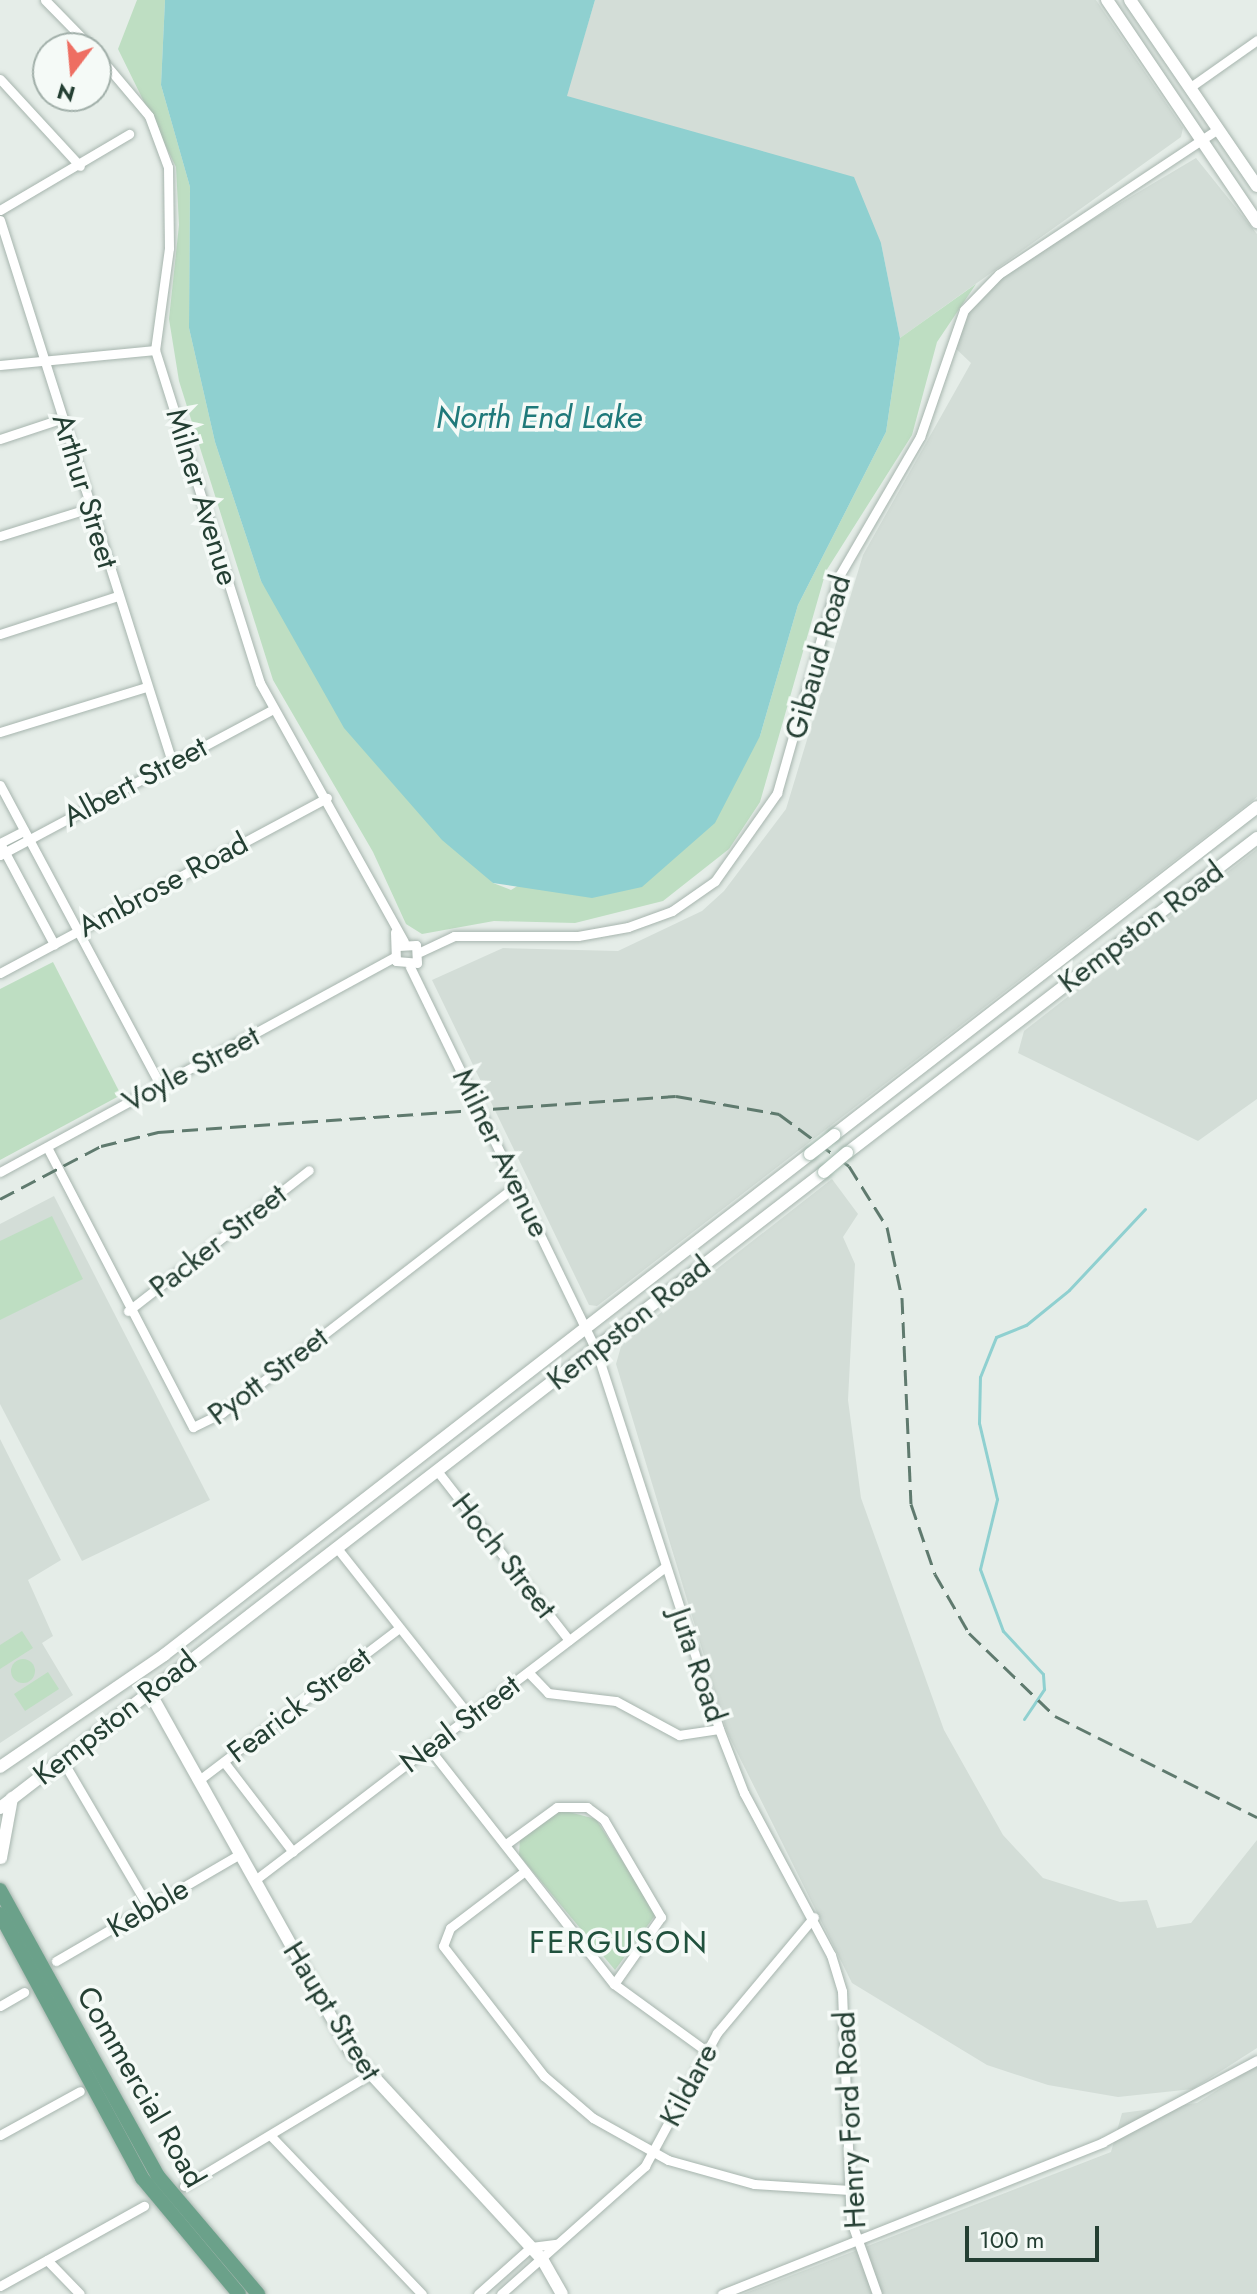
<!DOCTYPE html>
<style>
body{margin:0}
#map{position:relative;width:1257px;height:2294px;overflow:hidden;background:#e5ede8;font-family:Jost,sans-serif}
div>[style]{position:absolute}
.built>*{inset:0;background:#d3ddd7}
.green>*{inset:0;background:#bedec2}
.round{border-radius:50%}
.water>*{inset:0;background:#8fd0d0}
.stream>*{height:3px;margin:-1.5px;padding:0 1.5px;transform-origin:1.5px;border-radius:1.5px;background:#8fd0d0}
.roads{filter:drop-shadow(0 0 2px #a7b5ae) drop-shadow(0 0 2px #a7b5ae)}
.street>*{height:9px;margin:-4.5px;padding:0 4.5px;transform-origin:4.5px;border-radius:4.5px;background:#fff}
.secondary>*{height:12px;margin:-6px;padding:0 6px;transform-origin:6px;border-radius:6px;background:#fff}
.primary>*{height:14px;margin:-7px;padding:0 7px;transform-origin:7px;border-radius:7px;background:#6ba18a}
.rail>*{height:3px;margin-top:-1.5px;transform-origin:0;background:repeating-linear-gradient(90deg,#5f7a6e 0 16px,transparent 0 24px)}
.bridges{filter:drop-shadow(0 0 2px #a3b9ae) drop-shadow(0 0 2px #a3b9ae)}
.secondary-bridge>*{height:12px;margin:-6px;padding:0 6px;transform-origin:6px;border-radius:6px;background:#fff}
span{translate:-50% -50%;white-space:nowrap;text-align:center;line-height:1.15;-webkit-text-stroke:7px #f5faf7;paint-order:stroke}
.street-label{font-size:30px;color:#243f33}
.water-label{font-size:32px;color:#1f797a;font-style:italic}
.neighbourhood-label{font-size:32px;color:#20513d;letter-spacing:2px}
.north{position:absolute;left:32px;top:32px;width:80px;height:80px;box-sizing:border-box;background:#f5faf7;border:2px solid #a1afa9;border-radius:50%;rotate:196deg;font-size:22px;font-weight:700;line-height:32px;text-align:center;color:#243f33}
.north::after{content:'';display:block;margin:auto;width:28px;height:36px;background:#ee6e62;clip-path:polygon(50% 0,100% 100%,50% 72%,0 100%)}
.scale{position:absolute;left:965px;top:2226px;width:134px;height:36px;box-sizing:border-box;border:4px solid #243f33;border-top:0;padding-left:10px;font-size:24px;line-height:28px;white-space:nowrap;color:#243f33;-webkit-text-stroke:6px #f5faf7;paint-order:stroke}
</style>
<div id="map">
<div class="built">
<div style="clip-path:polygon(595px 0,1096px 0,1183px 128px,1181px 137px,900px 338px,881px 243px,566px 96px)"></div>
<div style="clip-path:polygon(1196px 158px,1257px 234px,1257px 797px,597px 1306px,589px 1305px,432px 980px,503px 948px,618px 951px,702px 911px,724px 891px,786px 809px,863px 555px,971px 363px,951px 344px,957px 323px,997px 276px)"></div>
<div style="clip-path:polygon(1257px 849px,1257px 1099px,1198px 1141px,1018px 1053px,1024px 1031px)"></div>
<div style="clip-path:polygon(832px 1179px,858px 1214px,843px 1237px,855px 1264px,848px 1400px,861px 1498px,944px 1730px,1003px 1835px,1043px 1878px,1120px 1902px,1147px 1900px,1157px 1928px,1191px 1923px,1257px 1840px,1257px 2048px,1193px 2089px,1118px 2097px,1048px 2085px,987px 2065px,852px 1983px,727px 1732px,616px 1364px,622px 1343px)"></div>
<div style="clip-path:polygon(54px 1196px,210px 1500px,82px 1561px,0 1404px,0 1224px)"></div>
<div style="clip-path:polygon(0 1439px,61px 1560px,28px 1580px,53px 1636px,42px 1643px,73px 1695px,0 1743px)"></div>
<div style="clip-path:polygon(1257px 2065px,1257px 2294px,743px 2294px,1111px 2152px,1122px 2113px,1197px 2103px)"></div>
</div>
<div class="green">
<div style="clip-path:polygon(137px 0,165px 0,161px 85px,190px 187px,189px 328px,215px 442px,261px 581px,493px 883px,511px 890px,760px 736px,798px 605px,886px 432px,900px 338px,976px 284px,937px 342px,912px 435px,826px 571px,760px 802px,729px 849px,663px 901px,575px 923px,494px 921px,422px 934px,406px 924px,373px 852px,273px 680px,179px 381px,169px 319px,179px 225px,176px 167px,118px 49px)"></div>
<div style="clip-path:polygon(53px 962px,121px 1095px,0 1160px,0 989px)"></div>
<div style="clip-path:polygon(52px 1216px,83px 1279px,0 1320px,0 1241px)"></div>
<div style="clip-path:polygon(22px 1631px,33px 1648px,0 1669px,0 1645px)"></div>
<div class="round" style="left:11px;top:1659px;width:24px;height:24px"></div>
<div style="clip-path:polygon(48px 1672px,59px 1689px,25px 1711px,14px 1694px)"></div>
<div style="clip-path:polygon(561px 1810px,596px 1819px,656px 1914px,615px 1970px,519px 1855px,520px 1839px)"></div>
</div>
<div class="water">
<div style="clip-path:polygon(165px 0,595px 0,567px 96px,854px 177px,881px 243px,900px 338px,886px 432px,798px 605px,760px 736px,715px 823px,642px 887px,592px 898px,493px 883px,442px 840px,344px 728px,261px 581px,215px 442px,189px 328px,190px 187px,161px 85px)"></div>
</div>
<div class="stream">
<div style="left:1024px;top:1719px;width:36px;rotate:-56deg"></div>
<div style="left:1044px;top:1689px;width:15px;rotate:-94deg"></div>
<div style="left:1043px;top:1674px;width:59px;rotate:-132.9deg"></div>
<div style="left:1003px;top:1631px;width:66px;rotate:-110.4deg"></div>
<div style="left:980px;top:1569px;width:72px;rotate:-76.3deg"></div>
<div style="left:997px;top:1499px;width:78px;rotate:-103.3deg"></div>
<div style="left:979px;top:1423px;width:46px;rotate:-88.8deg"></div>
<div style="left:980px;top:1377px;width:43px;rotate:-68.2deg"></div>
<div style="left:996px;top:1337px;width:32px;rotate:-22deg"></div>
<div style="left:1026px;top:1325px;width:55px;rotate:-39.1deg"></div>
<div style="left:1069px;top:1290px;width:111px;rotate:-46.8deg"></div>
</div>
<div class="roads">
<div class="street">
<div style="left:45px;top:0;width:67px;rotate:45.6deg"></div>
<div style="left:96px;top:53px;width:82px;rotate:49.9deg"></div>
<div style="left:149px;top:116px;width:54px;rotate:69.6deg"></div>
<div style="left:168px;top:167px;width:81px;rotate:89.3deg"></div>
<div style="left:169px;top:248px;width:103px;rotate:97.8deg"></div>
<div style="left:155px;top:350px;width:349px;rotate:72.5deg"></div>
<div style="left:260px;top:683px;width:296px;rotate:60.9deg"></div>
<div style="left:0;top:79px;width:118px;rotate:47.4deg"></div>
<div style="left:1189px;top:88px;width:83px;rotate:-35.2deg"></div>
<div style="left:0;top:210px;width:150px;rotate:-30.5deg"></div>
<div style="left:0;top:220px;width:569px;rotate:72.39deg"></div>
<div style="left:0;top:365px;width:156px;rotate:-5.5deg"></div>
<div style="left:0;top:439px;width:66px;rotate:-18.4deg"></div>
<div style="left:0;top:536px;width:94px;rotate:-17.3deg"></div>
<div style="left:0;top:634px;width:124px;rotate:-17.9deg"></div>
<div style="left:0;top:732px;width:153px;rotate:-17.1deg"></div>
<div style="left:0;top:785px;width:340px;rotate:61.9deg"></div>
<div style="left:0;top:843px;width:115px;rotate:61.9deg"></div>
<div style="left:0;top:843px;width:27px;rotate:-27deg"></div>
<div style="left:0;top:855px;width:307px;rotate:-28.1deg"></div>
<div style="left:395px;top:932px;width:29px;rotate:88deg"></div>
<div style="left:396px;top:961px;width:21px;rotate:5deg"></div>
<div style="left:417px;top:963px;width:18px;rotate:-93deg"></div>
<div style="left:416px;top:945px;width:18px;rotate:177deg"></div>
<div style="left:420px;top:952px;width:38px;rotate:-25deg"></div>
<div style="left:454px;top:936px;width:124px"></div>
<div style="left:578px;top:936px;width:51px;rotate:-10.2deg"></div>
<div style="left:628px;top:927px;width:47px;rotate:-20deg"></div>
<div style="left:672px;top:911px;width:52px;rotate:-34.9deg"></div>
<div style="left:715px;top:881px;width:108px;rotate:-54.8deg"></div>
<div style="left:777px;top:793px;width:226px;rotate:-74.1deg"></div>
<div style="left:839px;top:576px;width:161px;rotate:-59.8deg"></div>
<div style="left:920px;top:437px;width:134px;rotate:-70.9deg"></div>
<div style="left:964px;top:310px;width:50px;rotate:-45.8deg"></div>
<div style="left:999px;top:274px;width:263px;rotate:-33.5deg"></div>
<div style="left:410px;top:967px;width:426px;rotate:64.1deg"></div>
<div style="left:596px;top:1350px;width:398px;rotate:72deg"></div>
<div style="left:719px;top:1729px;width:69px;rotate:68.7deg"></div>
<div style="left:744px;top:1793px;width:184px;rotate:61.8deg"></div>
<div style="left:831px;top:1955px;width:38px;rotate:73deg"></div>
<div style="left:842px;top:1991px;width:230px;rotate:87.8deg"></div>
<div style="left:851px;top:2221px;width:77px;rotate:70.4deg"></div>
<div style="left:0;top:973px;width:371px;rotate:-28.2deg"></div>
<div style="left:47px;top:1147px;width:316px;rotate:62.5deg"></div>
<div style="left:193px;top:1427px;width:32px;rotate:-26deg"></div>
<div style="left:222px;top:1413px;width:373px;rotate:-37.7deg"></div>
<div style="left:0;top:1172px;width:450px;rotate:-28.6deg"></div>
<div style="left:128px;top:1311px;width:229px;rotate:-37.9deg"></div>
<div style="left:438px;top:1472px;width:213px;rotate:52.1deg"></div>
<div style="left:337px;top:1548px;width:213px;rotate:51.7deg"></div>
<div style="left:528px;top:1672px;width:29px;rotate:46deg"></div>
<div style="left:548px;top:1693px;width:68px;rotate:6.7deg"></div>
<div style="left:616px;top:1701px;width:72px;rotate:28.4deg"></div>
<div style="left:679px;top:1735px;width:40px;rotate:-8.5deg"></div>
<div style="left:428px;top:1747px;width:301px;rotate:51.9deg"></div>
<div style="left:614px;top:1984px;width:112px;rotate:36deg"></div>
<div style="left:61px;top:1758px;width:174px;rotate:59.6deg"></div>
<div style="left:224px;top:1762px;width:113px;rotate:52.5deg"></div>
<div style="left:199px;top:1780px;width:251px;rotate:-37.2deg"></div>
<div style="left:506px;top:1844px;width:63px;rotate:-36deg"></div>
<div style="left:557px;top:1807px;width:30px"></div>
<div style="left:587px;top:1807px;width:21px;rotate:37deg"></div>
<div style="left:604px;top:1820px;width:113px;rotate:59.6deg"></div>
<div style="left:661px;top:1917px;width:82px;rotate:125deg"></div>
<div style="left:525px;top:1871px;width:94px;rotate:142.8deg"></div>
<div style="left:450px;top:1928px;width:19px;rotate:111deg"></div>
<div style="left:443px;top:1946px;width:165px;rotate:52.2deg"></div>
<div style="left:544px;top:2076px;width:65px;rotate:40.6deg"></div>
<div style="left:593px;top:2118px;width:86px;rotate:29.2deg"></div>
<div style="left:668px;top:2160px;width:89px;rotate:15.6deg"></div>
<div style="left:754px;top:2184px;width:96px;rotate:3.6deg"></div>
<div style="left:255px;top:1880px;width:516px;rotate:-37.36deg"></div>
<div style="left:56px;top:1961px;width:213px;rotate:-30.2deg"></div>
<div style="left:0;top:2006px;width:28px;rotate:-30deg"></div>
<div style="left:0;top:2135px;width:91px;rotate:-28.8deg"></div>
<div style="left:270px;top:2135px;width:220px;rotate:46.3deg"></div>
<div style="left:184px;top:2186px;width:214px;rotate:-31deg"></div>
<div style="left:47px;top:2260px;width:47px;rotate:45.9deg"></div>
<div style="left:0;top:2286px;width:165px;rotate:-29.1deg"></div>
<div style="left:478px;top:2294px;width:71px;rotate:-41.6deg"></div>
<div style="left:531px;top:2247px;width:26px;rotate:-7deg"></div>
<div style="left:501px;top:2294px;width:193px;rotate:-41.6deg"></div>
<div style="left:645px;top:2166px;width:151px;rotate:-61.6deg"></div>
<div style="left:717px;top:2033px;width:151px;rotate:-50.1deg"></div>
<div style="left:722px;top:2294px;width:410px;rotate:-21.7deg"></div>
<div style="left:1103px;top:2142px;width:174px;rotate:-28deg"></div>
</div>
<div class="secondary">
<div style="left:1107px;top:0;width:268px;rotate:56deg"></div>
<div style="left:1130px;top:0;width:225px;rotate:55.7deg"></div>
<div style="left:834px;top:1135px;width:535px;rotate:-37.79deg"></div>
<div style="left:847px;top:1153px;width:517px;rotate:-37.53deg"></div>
<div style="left:149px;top:1691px;width:412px;rotate:60.8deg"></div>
<div style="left:350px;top:2051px;width:283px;rotate:47.3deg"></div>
<div style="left:542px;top:2259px;width:40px;rotate:60.3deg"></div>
<div style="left:0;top:1767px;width:199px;rotate:-34.3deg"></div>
<div style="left:164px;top:1655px;width:818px;rotate:-37.8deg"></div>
<div style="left:0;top:1808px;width:1041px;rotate:-37.66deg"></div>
<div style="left:1px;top:1858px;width:61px;rotate:-79.6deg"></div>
</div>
<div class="primary">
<div style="left:0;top:1890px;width:327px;rotate:61.1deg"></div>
<div style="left:158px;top:2176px;width:155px;rotate:49.7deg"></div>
<div style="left:0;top:1914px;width:300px;rotate:61.7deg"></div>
<div style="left:142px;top:2178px;width:151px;rotate:50.1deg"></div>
</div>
</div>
<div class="rail">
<div style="left:0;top:1199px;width:114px;rotate:-27.7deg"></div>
<div style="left:101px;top:1146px;width:59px;rotate:-13.8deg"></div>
<div style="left:158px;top:1132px;width:519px;rotate:-3.98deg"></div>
<div style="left:676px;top:1096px;width:105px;rotate:9.9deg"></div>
<div style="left:779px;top:1114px;width:87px;rotate:36.6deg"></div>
<div style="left:849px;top:1166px;width:72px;rotate:58.1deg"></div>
<div style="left:887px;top:1227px;width:73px;rotate:78.1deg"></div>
<div style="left:902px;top:1298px;width:206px;rotate:87.5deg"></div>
<div style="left:911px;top:1504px;width:74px;rotate:71.1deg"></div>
<div style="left:935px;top:1574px;width:68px;rotate:60deg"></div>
<div style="left:969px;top:1633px;width:120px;rotate:44deg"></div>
<div style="left:1055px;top:1716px;width:226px;rotate:26.6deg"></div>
</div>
<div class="bridges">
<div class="secondary-bridge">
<div style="left:810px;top:1154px;width:31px;rotate:-38deg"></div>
<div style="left:824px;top:1172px;width:30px;rotate:-40deg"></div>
</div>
</div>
<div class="street-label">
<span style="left:85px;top:491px;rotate:73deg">Arthur Street</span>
<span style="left:202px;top:497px;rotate:73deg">Milner Avenue</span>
<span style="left:818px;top:657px;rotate:-74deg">Gibaud Road</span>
<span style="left:135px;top:782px;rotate:-28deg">Albert Street</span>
<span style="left:163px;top:885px;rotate:-28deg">Ambrose Road</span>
<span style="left:1141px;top:927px;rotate:-37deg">Kempston Road</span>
<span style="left:191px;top:1069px;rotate:-28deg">Voyle Street</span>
<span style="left:501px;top:1153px;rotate:64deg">Milner Avenue</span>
<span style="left:218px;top:1241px;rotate:-38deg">Packer Street</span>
<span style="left:629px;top:1323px;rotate:-38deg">Kempston Road</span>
<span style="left:268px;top:1376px;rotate:-37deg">Pyott Street</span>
<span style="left:504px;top:1556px;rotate:52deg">Hoch Street</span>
<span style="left:698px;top:1665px;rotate:71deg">Juta Road</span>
<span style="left:299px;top:1705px;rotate:-37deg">Fearick Street</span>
<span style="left:115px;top:1718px;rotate:-38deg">Kempston Road</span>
<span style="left:460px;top:1724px;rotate:-37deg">Neal Street</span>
<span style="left:148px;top:1908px;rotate:-30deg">Kebble</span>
<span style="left:332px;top:2011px;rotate:58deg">Haupt Street</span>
<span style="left:689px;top:2085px;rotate:-62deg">Kildare</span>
<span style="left:141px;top:2087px;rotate:60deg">Commercial Road</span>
<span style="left:850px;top:2120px;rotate:-93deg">Henry Ford Road</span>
</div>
<div class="water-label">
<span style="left:539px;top:417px">North End Lake</span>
</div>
<div class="neighbourhood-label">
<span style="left:619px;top:1942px">FERGUSON</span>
</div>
<div class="north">N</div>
<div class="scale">100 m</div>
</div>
